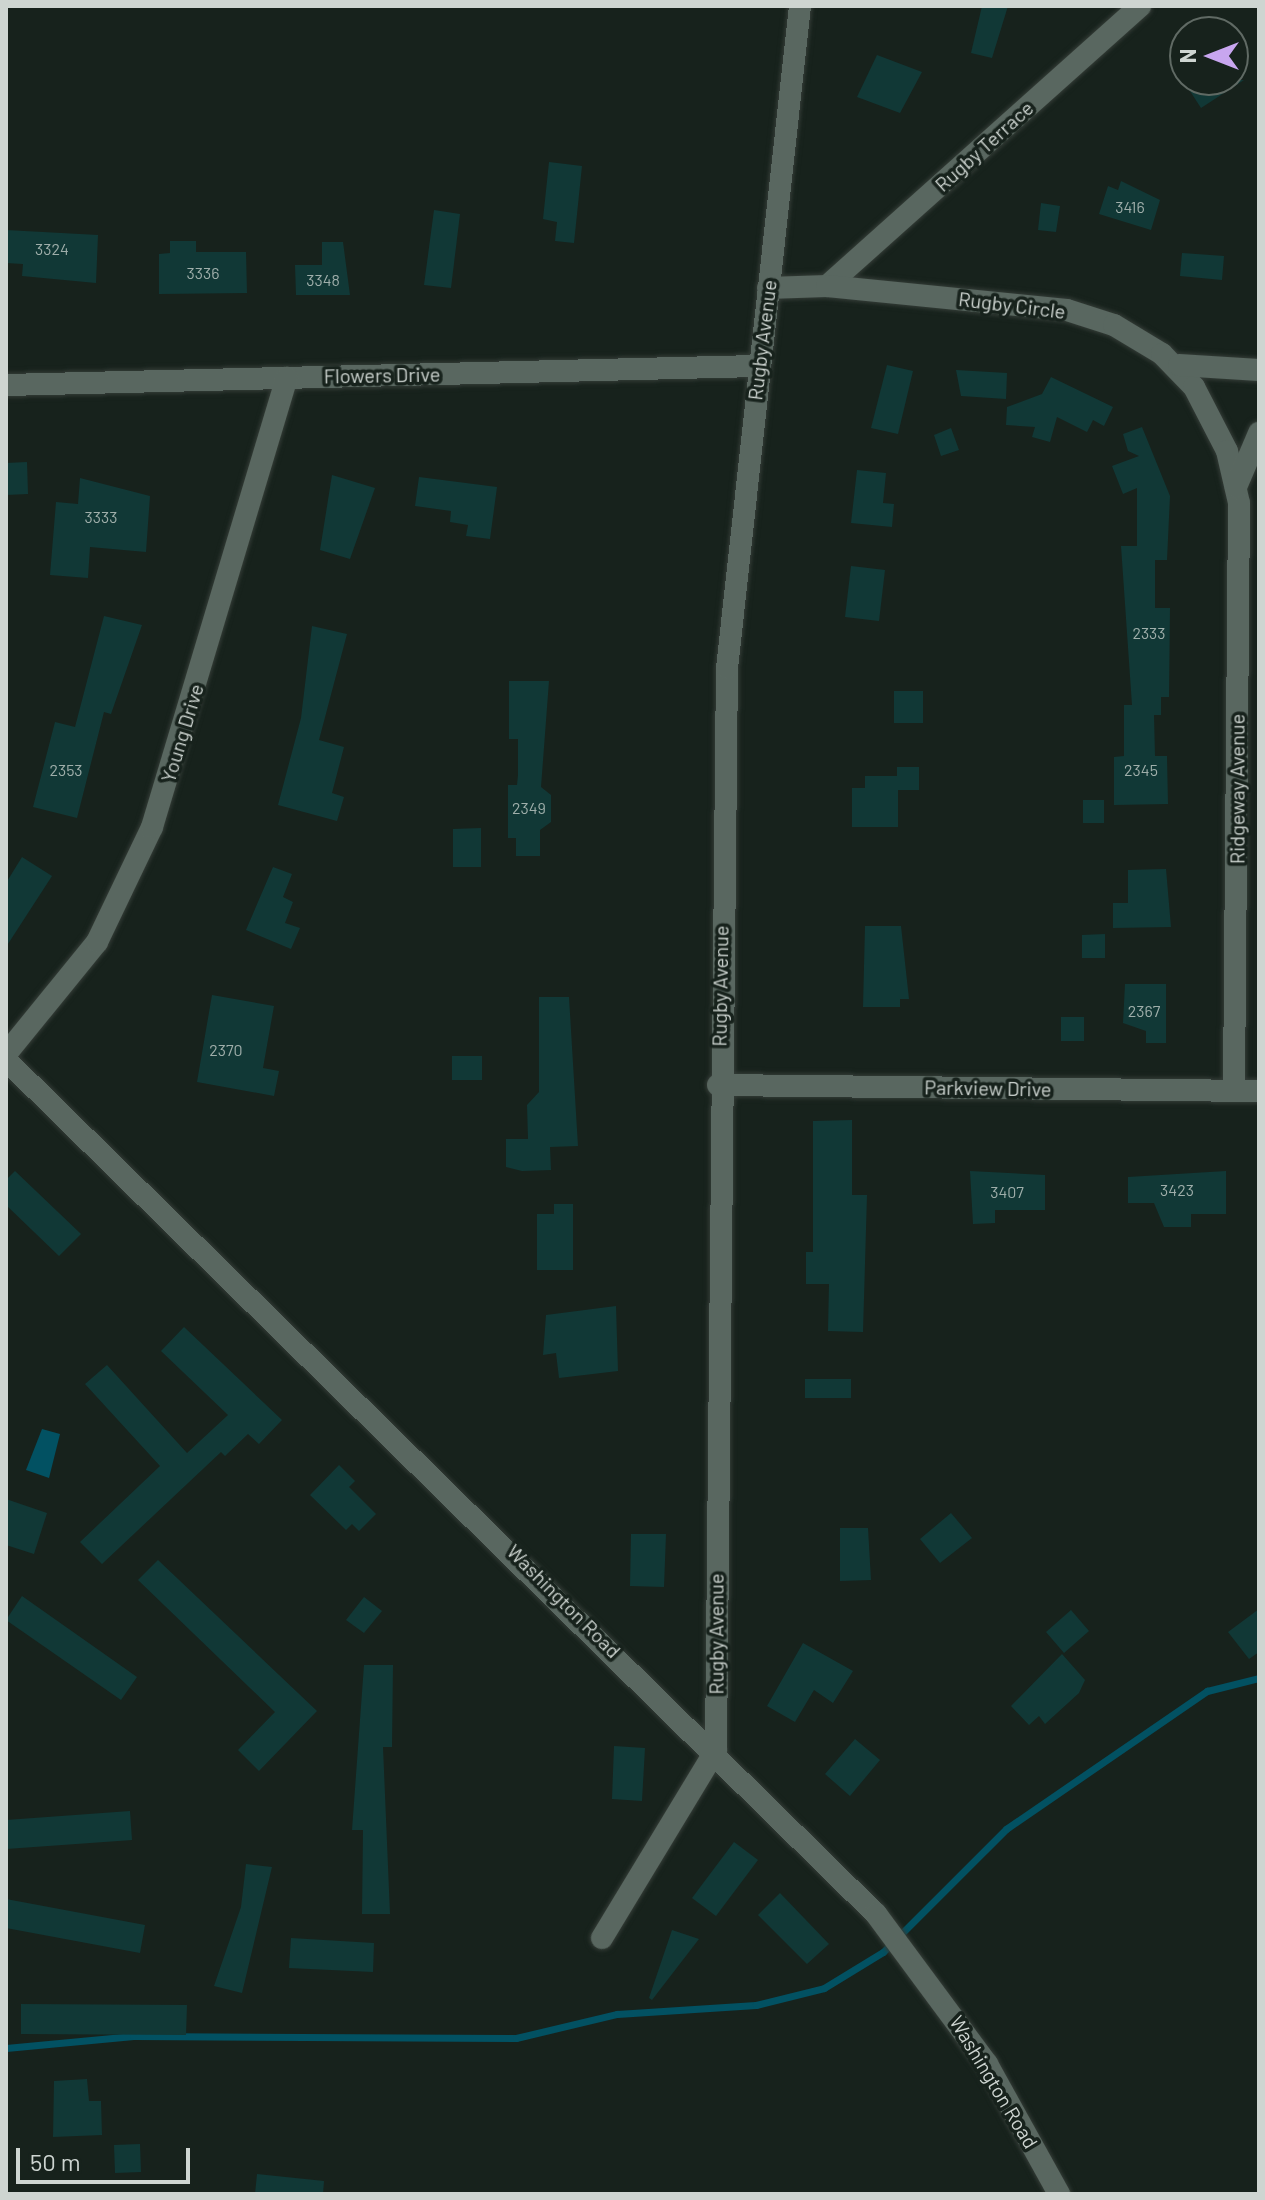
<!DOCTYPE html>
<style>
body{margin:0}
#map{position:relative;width:1265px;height:2200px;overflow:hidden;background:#17221c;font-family:Barlow,sans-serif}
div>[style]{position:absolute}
.water>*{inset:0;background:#025162}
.stream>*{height:7px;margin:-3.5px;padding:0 3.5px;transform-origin:3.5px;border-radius:3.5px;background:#025162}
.building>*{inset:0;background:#113836}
.roads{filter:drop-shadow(0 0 2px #343c37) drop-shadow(0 0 2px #343c37)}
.minor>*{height:22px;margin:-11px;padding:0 11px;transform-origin:11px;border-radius:11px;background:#596760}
.tertiary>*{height:22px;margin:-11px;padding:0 11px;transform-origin:11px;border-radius:11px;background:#596760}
span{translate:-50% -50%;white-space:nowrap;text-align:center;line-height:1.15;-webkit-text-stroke:7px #17221c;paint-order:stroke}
.number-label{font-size:16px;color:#9faeaa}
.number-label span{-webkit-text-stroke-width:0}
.street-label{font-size:20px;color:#ced5d1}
.frame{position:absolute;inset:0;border:8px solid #ced5d1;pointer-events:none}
.north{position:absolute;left:1169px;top:16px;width:80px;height:80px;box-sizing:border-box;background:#17221c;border:2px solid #606a64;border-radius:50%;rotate:270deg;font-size:22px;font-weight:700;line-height:32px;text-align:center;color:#ced5d1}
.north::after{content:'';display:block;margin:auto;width:28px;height:36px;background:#c8a6ef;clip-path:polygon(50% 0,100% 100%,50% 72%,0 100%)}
.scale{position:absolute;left:16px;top:2148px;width:174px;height:36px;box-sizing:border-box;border:4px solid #ced5d1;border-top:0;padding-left:10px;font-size:24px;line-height:28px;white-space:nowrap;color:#ced5d1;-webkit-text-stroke:6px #17221c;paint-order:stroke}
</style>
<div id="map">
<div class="water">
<div style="clip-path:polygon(42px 1429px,60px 1434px,49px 1478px,26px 1470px)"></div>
</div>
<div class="stream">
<div style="left:6px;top:2048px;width:128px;rotate:-5.4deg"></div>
<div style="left:133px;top:2036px;width:383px;rotate:0.3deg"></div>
<div style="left:516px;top:2038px;width:104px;rotate:-13.4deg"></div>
<div style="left:617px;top:2014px;width:139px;rotate:-3.7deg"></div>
<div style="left:756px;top:2005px;width:70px;rotate:-14deg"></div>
<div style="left:824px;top:1988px;width:69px;rotate:-31.4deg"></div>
<div style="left:883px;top:1952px;width:174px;rotate:-45deg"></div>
<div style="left:1006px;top:1829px;width:244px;rotate:-34.5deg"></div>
<div style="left:1207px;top:1691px;width:54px;rotate:-14deg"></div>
</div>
<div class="building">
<div style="clip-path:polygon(982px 6px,1008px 6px,992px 58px,971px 53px)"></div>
<div style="clip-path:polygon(877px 55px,922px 72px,900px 113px,857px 97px)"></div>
<div style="clip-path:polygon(1200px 80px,1244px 80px,1201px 108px,1188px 88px)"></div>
<div style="clip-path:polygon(549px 162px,582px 166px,574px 243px,555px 241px,557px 222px,543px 219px)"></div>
<div style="clip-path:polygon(1121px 181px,1160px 200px,1151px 230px,1099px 214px,1108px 186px,1118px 190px)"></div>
<div style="clip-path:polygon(1041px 203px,1060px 206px,1056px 232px,1038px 230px)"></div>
<div style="clip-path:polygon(434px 210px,460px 214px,451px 288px,424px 285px)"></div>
<div style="clip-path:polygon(6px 230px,98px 235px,96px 283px,22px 276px,23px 264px,6px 263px)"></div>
<div style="clip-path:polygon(170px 241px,196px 241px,196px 252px,246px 252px,247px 293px,159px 294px,159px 254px,170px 253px)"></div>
<div style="clip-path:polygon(322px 242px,343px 242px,350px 295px,296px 295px,295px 265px,322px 265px)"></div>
<div style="clip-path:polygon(1182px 253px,1224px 256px,1222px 280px,1180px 276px)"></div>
<div style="clip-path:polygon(887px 365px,913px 371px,898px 434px,871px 428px)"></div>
<div style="clip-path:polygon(956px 370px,1007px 373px,1006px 399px,961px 396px)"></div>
<div style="clip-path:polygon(1051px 377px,1113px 407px,1104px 426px,1093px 420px,1087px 432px,1057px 417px,1050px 442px,1032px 437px,1035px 427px,1006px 425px,1007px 407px,1042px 394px)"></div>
<div style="clip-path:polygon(1142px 427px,1170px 496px,1167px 560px,1155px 560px,1155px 608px,1170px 608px,1169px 697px,1161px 697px,1161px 715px,1154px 715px,1155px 756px,1167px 756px,1168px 804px,1114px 805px,1114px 757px,1124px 756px,1124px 705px,1132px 705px,1121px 546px,1137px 546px,1137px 488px,1123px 494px,1112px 466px,1139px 456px,1128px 451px,1123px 434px)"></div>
<div style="clip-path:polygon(951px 428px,959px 450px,941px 456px,934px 435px)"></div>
<div style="clip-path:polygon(27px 462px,28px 494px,6px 495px,6px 463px)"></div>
<div style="clip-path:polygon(857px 470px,886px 473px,883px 503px,894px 504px,892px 527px,851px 523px)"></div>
<div style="clip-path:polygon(332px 475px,375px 488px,350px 559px,320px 550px)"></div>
<div style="clip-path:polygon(419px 477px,497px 487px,490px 539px,466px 536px,468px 525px,450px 522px,451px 511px,415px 506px)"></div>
<div style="clip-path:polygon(80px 478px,150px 496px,146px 552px,90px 547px,88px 578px,50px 575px,56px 502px,78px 504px)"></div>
<div style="clip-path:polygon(851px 566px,885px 570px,879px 621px,845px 617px)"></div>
<div style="clip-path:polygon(104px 616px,142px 625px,111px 714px,104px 712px,77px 818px,33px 807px,55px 722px,75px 727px)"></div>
<div style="clip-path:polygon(312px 626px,347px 634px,319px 740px,344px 747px,332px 793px,344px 797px,337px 821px,278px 805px,301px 718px)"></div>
<div style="clip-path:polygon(509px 681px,549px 681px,541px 787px,551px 795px,551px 822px,540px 830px,540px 856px,516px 856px,516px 838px,508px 838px,508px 785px,517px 785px,518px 775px,518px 739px,509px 739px)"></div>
<div style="clip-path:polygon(894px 691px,923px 691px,923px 723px,894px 723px)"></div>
<div style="clip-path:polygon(897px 767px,919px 767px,919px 790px,898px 790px,898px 827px,852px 827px,852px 788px,865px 788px,865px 776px,897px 776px)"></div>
<div style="clip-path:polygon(1083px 800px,1104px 800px,1104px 823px,1083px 823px)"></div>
<div style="clip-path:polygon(481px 828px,481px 867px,453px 867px,453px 829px)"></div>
<div style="clip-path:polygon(22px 857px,52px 876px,6px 947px,6px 883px)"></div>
<div style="clip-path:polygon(273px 867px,292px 874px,283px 897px,293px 902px,285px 923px,300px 928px,291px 949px,246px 930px)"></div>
<div style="clip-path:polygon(1166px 869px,1171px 927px,1113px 928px,1113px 903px,1128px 903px,1128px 870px)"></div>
<div style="clip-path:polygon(865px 926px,901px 926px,909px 999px,900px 999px,900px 1007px,863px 1007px)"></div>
<div style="clip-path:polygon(1105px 934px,1105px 958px,1082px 958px,1082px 935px)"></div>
<div style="clip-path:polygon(1125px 984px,1166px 984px,1166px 1043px,1146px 1043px,1146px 1031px,1123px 1023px)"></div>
<div style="clip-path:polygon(212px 995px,274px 1006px,263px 1068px,279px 1071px,274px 1096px,197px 1082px)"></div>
<div style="clip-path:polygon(539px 997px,569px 997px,578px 1146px,550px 1147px,551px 1170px,522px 1171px,506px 1167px,506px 1139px,528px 1139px,527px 1105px,539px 1092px)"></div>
<div style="clip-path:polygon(1061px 1017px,1084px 1017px,1084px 1041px,1061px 1041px)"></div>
<div style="clip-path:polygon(452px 1056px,482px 1056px,482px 1080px,452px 1080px)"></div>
<div style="clip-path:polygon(852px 1120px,852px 1195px,867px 1195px,863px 1332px,828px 1331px,829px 1284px,806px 1284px,806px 1252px,813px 1252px,813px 1121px)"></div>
<div style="clip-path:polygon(15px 1171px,81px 1234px,59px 1256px,6px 1205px,6px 1180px)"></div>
<div style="clip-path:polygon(970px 1171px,1045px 1175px,1045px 1210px,995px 1210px,995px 1223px,973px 1224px)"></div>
<div style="clip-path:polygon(1226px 1171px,1226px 1214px,1191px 1214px,1191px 1227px,1164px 1227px,1154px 1203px,1128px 1203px,1128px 1177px)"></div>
<div style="clip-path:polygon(554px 1204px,573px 1204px,573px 1270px,537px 1270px,537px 1214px,554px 1214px)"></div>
<div style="clip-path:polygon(616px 1306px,618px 1371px,559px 1378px,556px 1353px,543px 1355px,546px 1315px)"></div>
<div style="clip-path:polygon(184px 1327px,282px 1420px,259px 1444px,248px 1434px,225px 1456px,221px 1452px,102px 1564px,80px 1542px,160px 1466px,85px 1384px,107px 1365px,187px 1453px,228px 1415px,161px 1351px)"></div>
<div style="clip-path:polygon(805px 1379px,851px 1379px,851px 1398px,805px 1398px)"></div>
<div style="clip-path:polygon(339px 1465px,355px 1481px,349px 1487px,376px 1514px,359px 1531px,352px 1524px,346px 1530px,310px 1495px)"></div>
<div style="clip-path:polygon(6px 1499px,47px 1513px,34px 1554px,6px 1545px)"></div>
<div style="clip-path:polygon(951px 1513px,972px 1538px,940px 1563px,920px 1539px)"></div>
<div style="clip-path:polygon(840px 1528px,868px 1528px,871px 1580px,840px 1581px)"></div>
<div style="clip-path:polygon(631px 1534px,666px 1534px,664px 1587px,630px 1586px)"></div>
<div style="clip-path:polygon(158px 1560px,317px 1711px,259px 1771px,238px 1750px,275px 1712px,138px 1580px)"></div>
<div style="clip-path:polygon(22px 1596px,137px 1677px,121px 1700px,6px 1620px)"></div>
<div style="clip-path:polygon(364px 1597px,382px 1611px,364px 1633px,346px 1620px)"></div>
<div style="clip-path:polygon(1259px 1609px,1259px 1652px,1249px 1659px,1228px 1632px)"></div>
<div style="clip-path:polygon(1071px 1610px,1089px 1631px,1064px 1653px,1046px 1632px)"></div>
<div style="clip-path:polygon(803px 1643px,853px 1671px,833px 1703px,814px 1690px,795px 1722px,767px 1706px)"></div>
<div style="clip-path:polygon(1062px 1654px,1085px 1680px,1079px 1693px,1045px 1724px,1039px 1716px,1029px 1725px,1011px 1706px)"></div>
<div style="clip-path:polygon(364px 1665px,393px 1665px,392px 1747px,383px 1747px,390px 1914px,362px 1914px,363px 1830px,352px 1830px)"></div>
<div style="clip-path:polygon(855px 1739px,880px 1760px,850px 1796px,825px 1774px)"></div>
<div style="clip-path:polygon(614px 1746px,645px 1748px,642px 1801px,612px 1799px)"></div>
<div style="clip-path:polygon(130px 1811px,132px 1840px,6px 1849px,6px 1820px)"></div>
<div style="clip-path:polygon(734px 1842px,758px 1860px,716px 1916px,692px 1898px)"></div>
<div style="clip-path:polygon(246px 1864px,272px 1867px,242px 1993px,214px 1986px,241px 1907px)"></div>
<div style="clip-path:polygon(780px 1893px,829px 1944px,807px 1964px,758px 1915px)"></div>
<div style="clip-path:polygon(6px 1899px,145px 1925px,140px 1953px,6px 1928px)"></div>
<div style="clip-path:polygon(672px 1930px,699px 1939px,652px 2000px,649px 1998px)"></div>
<div style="clip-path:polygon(291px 1938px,374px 1943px,373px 1972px,289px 1968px)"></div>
<div style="clip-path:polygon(21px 2004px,187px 2005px,186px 2035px,21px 2034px)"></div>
<div style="clip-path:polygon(87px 2079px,89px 2101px,101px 2101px,102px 2135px,53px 2137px,54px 2081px)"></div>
<div style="clip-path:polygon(140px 2144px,141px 2172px,115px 2173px,114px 2145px)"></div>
<div style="clip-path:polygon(257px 2174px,324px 2181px,323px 2194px,255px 2194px)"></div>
</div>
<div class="roads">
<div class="minor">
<div style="left:827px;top:286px;width:420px;rotate:-41.8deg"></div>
<div style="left:768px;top:288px;width:59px;rotate:-1.9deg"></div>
<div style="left:827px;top:286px;width:241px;rotate:5.7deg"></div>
<div style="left:1067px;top:310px;width:49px;rotate:17.7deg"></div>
<div style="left:1114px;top:325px;width:56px;rotate:31.1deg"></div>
<div style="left:1162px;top:354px;width:46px;rotate:45.9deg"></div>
<div style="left:1194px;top:387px;width:72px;rotate:62.7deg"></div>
<div style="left:1227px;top:451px;width:53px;rotate:77deg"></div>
<div style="left:1239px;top:503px;width:588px;rotate:90.49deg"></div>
<div style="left:1179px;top:365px;width:80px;rotate:3.6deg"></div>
<div style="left:6px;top:385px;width:753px;rotate:-1.45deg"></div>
<div style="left:1236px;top:487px;width:59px;rotate:-66.9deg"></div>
<div style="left:6px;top:1054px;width:144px;rotate:-50.9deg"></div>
<div style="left:97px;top:942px;width:127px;rotate:-64.4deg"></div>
<div style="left:152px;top:827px;width:469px;rotate:-73.3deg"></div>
<div style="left:718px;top:1085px;width:541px;rotate:0.64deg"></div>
<div style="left:602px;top:1938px;width:220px;rotate:-58.8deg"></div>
<div style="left:716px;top:1750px;width:1082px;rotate:-89.42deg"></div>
<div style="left:727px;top:668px;width:666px;rotate:-83.71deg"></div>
</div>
<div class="tertiary">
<div style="left:6px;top:1060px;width:1219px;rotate:44.47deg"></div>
<div style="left:876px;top:1914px;width:187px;rotate:53.5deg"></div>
<div style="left:987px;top:2064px;width:149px;rotate:61deg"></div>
</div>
</div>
<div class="number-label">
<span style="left:1130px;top:207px">3416</span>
<span style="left:52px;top:249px">3324</span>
<span style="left:203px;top:273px">3336</span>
<span style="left:323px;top:280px">3348</span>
<span style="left:101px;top:517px">3333</span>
<span style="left:1149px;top:633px">2333</span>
<span style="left:66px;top:770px">2353</span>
<span style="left:1141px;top:770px">2345</span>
<span style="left:529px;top:808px">2349</span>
<span style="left:1144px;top:1011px">2367</span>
<span style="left:226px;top:1050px">2370</span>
<span style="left:1177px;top:1190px">3423</span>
<span style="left:1007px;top:1192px">3407</span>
</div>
<div class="street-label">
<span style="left:984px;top:146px;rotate:-42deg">Rugby Terrace</span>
<span style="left:1012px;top:305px;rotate:7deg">Rugby Circle</span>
<span style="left:762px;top:340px;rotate:-83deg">Rugby Avenue</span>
<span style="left:382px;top:375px;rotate:-1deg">Flowers Drive</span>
<span style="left:182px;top:733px;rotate:-73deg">Young Drive</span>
<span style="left:1237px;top:789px;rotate:-90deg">Ridgeway Avenue</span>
<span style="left:720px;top:986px;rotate:-89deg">Rugby Avenue</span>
<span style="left:988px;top:1088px;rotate:1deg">Parkview Drive</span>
<span style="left:564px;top:1601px;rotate:45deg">Washington Road</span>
<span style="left:716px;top:1634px;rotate:-90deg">Rugby Avenue</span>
<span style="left:994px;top:2082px;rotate:59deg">Washington Road</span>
</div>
<div class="frame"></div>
<div class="north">N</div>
<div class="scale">50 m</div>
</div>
